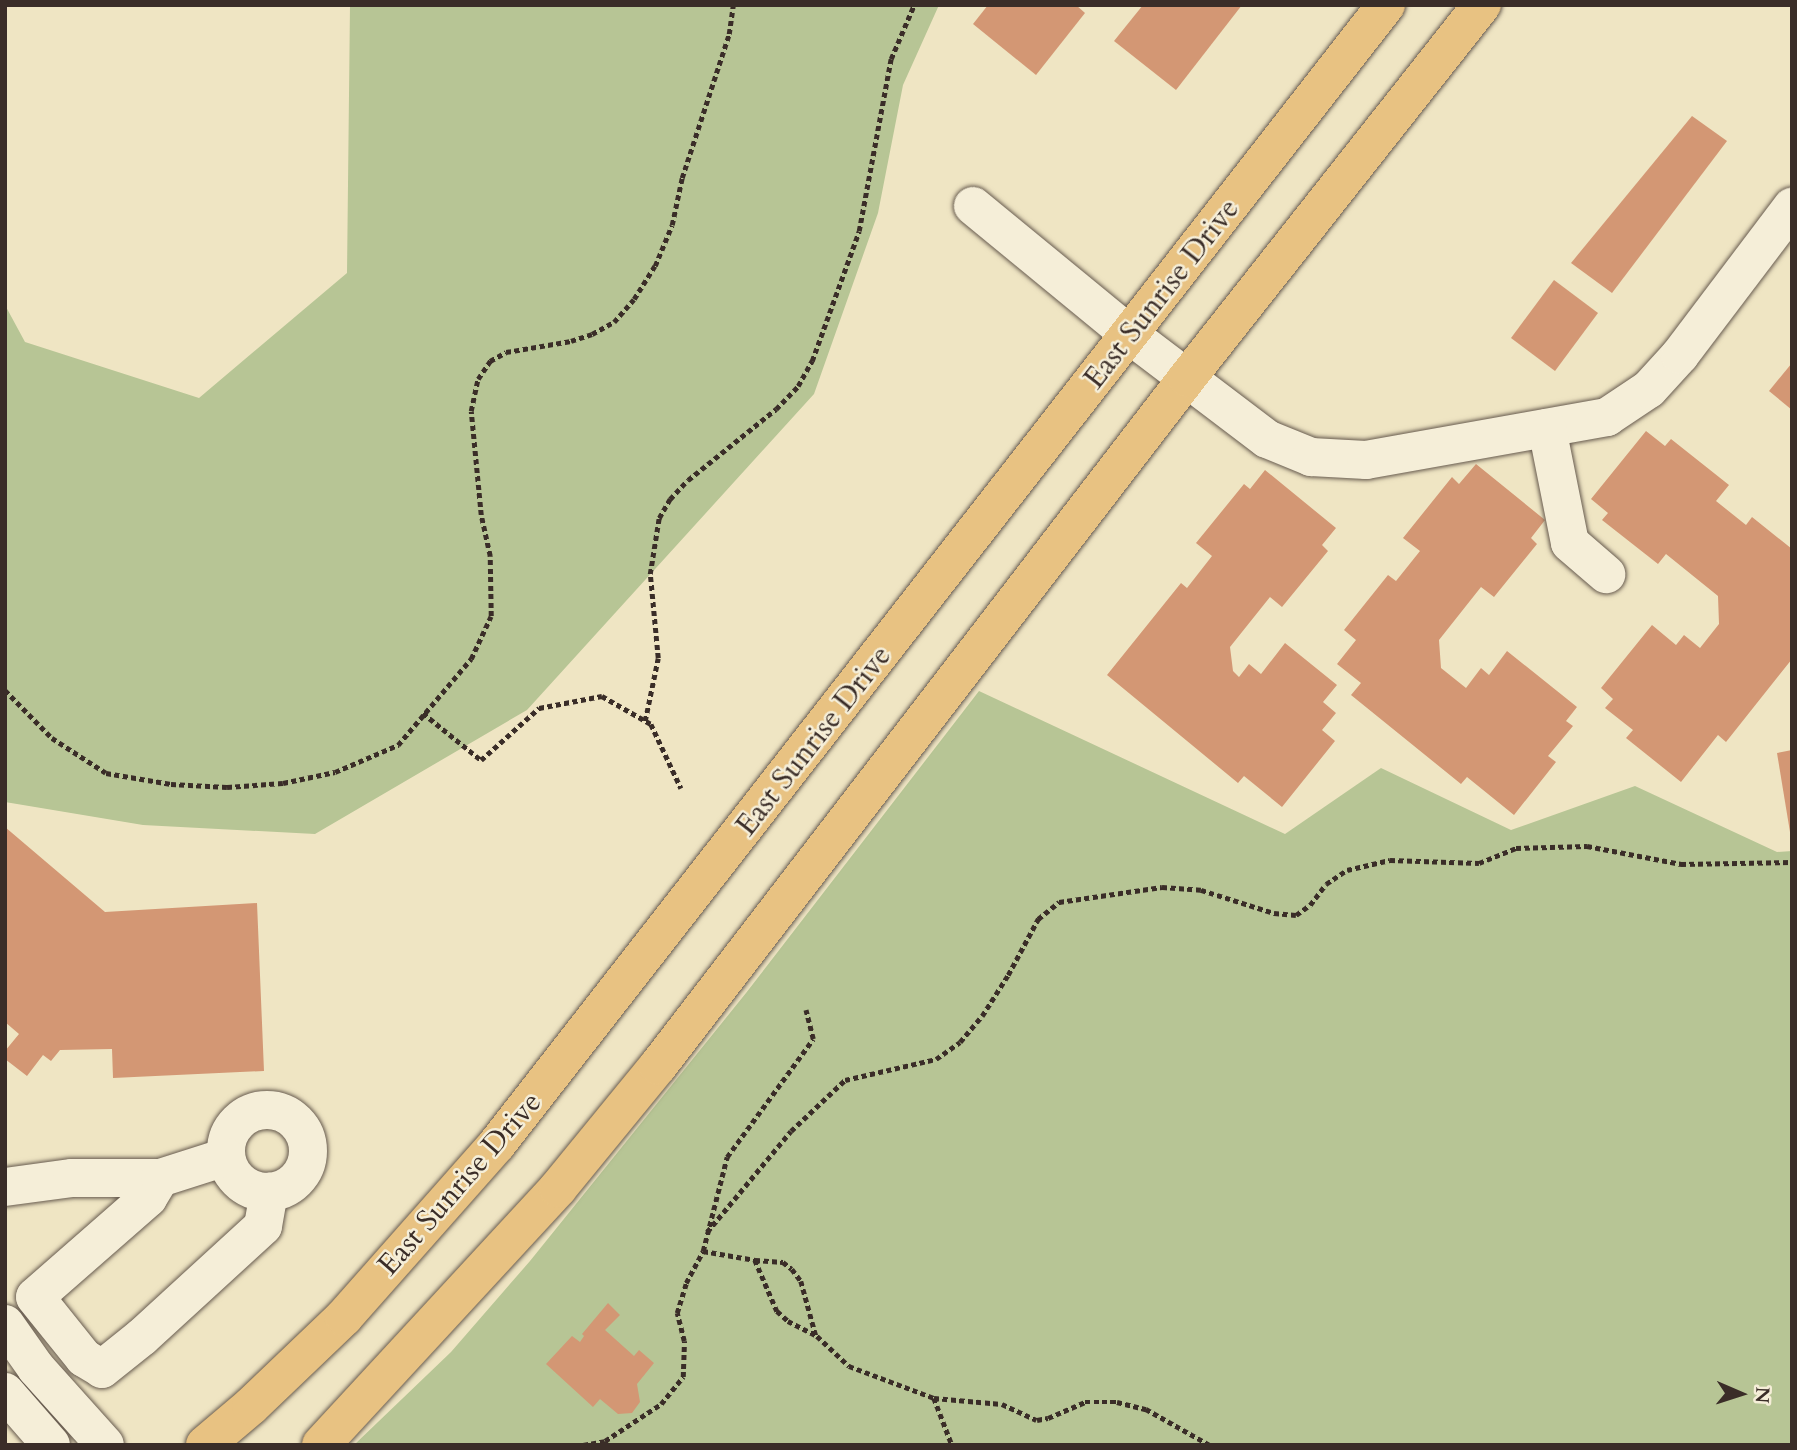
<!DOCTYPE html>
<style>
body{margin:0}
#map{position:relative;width:1797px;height:1450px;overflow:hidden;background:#efe5c3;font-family:Cardo,serif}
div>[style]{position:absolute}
.green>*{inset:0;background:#b7c595}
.building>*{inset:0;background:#d39774}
.path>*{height:4.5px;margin-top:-2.25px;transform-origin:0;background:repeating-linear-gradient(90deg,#3a2d28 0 5px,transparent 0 8.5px)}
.roads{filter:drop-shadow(0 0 2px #675b4f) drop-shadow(0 0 2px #675b4f)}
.minor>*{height:38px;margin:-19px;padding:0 19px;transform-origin:19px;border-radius:19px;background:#f5eed8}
.minor>.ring{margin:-19px;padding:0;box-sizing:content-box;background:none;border:38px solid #f5eed8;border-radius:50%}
.major>*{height:38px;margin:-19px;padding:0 19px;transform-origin:19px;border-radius:19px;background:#e8c282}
span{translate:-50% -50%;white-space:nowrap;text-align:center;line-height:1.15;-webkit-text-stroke:5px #f5eed8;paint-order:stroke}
.street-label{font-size:30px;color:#3a2d28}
.frame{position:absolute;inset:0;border:7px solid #3a2d28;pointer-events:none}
.north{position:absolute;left:1706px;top:1359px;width:70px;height:70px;-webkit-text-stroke:5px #f5eed8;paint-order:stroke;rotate:93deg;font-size:19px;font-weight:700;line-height:28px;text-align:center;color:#3a2d28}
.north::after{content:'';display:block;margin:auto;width:24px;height:32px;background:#3a2d28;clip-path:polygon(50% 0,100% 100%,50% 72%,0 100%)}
</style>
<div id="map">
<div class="green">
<div style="clip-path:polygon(350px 5px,939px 5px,903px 85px,878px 213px,814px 394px,527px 710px,315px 834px,143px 825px,5px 802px,5px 305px,25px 342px,199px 398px,347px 273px)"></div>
<div style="clip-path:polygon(979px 691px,1285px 834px,1381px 768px,1511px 830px,1635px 786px,1777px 852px,1792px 851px,1792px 1445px,354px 1445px,451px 1352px,530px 1261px,746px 993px)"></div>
</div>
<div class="building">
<div style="clip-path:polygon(988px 5px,1076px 5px,1085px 13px,1036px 75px,973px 24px)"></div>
<div style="clip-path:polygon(1143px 5px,1242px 5px,1176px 90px,1114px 41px)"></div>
<div style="clip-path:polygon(1692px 116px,1727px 141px,1612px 293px,1571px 263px)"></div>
<div style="clip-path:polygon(1554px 280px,1598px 313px,1555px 371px,1511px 338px)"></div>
<div style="clip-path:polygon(1792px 363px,1792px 410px,1769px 391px)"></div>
<div style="clip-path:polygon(1646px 431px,1665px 446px,1671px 439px,1729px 485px,1716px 501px,1746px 525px,1752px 517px,1792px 549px,1792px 659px,1726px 742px,1718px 735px,1681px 782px,1626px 738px,1633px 730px,1605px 708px,1613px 699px,1601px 688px,1652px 625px,1676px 645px,1684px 635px,1700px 648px,1719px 624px,1718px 596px,1666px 554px,1658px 564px,1602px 520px,1608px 513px,1591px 499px)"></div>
<div style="clip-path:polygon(1476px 464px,1545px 520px,1531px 538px,1537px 544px,1494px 597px,1481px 587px,1439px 640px,1441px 668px,1466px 688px,1481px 668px,1489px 675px,1507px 651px,1577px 707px,1566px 721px,1573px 726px,1548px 756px,1556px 762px,1514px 815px,1467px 777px,1461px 784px,1351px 695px,1361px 683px,1337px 664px,1356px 640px,1344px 630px,1388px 575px,1396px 581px,1420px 551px,1403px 538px,1452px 477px,1459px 484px)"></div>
<div style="clip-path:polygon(1265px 470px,1336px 528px,1322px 545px,1328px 551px,1282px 607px,1270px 597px,1230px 647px,1233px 671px,1239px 677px,1249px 664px,1261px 674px,1285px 643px,1337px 685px,1323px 702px,1336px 713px,1322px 730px,1335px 741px,1282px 807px,1244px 776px,1238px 783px,1107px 675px,1181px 583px,1187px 588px,1212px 556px,1196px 543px,1244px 484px,1250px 489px)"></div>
<div style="clip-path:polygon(1792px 750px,1792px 832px,1790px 832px,1777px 753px)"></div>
<div style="clip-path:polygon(5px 827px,105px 912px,257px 903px,264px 1071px,113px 1078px,112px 1049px,60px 1050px,51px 1061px,43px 1055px,27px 1076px,5px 1059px,5px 1051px,19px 1034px,5px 1022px)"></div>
<div style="clip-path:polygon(608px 1303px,620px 1315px,605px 1330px,634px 1356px,639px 1350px,654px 1363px,637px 1384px,640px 1402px,632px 1413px,618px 1414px,600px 1399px,593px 1407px,546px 1364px,572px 1336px,580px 1342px,584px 1336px,582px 1334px)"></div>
</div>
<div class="path">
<div style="left:5px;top:690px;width:67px;rotate:45.6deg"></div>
<div style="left:52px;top:738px;width:64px;rotate:32.9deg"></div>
<div style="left:106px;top:773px;width:66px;rotate:9.6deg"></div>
<div style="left:171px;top:784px;width:56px;rotate:3.1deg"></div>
<div style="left:227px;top:787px;width:56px;rotate:-4.1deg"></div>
<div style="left:283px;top:783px;width:53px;rotate:-11.9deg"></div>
<div style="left:335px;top:772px;width:69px;rotate:-23.2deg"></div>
<div style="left:398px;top:745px;width:113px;rotate:-49.7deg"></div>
<div style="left:471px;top:659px;width:47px;rotate:-65.1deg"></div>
<div style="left:491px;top:616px;width:60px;rotate:-91deg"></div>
<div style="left:490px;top:556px;width:42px;rotate:-102.4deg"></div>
<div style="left:481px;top:515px;width:104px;rotate:-95.5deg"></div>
<div style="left:471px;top:411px;width:33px;rotate:-78deg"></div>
<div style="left:478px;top:379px;width:22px;rotate:-56deg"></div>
<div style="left:490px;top:361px;width:18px;rotate:-29deg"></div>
<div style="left:506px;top:352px;width:66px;rotate:-9.6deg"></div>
<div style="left:571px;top:341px;width:22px;rotate:-18deg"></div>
<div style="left:592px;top:334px;width:25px;rotate:-29deg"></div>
<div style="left:614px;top:322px;width:30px;rotate:-49deg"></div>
<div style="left:634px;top:299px;width:39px;rotate:-58deg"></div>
<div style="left:655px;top:266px;width:44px;rotate:-67.5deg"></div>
<div style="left:672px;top:225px;width:48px;rotate:-78deg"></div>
<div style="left:682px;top:178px;width:151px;rotate:-71.9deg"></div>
<div style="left:729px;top:34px;width:29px;rotate:-82deg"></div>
<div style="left:423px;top:713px;width:75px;rotate:39deg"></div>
<div style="left:481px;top:760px;width:78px;rotate:-41.9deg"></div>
<div style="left:539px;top:708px;width:64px;rotate:-10.8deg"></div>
<div style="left:602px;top:696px;width:56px;rotate:29.7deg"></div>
<div style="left:651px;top:724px;width:71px;rotate:64.9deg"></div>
<div style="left:645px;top:721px;width:64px;rotate:-78.3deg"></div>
<div style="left:658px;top:658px;width:84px;rotate:-95.4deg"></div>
<div style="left:650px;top:574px;width:57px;rotate:-80.9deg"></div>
<div style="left:659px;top:518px;width:22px;rotate:-60deg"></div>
<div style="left:670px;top:499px;width:26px;rotate:-47deg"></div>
<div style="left:688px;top:480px;width:113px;rotate:-38.9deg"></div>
<div style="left:776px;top:409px;width:32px;rotate:-46deg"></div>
<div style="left:798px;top:386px;width:29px;rotate:-61deg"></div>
<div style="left:812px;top:361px;width:138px;rotate:-70.1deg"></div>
<div style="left:859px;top:231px;width:175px;rotate:-79.5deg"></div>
<div style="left:891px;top:59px;width:59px;rotate:-66.9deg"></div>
<div style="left:707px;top:1232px;width:131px;rotate:-50.3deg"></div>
<div style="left:791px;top:1131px;width:74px;rotate:-43.4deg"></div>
<div style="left:845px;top:1080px;width:93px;rotate:-13deg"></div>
<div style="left:936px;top:1059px;width:29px;rotate:-35deg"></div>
<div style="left:960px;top:1042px;width:34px;rotate:-50deg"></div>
<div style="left:982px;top:1016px;width:49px;rotate:-57.6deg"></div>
<div style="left:1008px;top:975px;width:64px;rotate:-61.8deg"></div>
<div style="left:1038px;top:919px;width:27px;rotate:-39deg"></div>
<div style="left:1059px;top:902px;width:104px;rotate:-8.3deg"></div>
<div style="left:1162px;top:887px;width:39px;rotate:4deg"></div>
<div style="left:1201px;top:890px;width:77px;rotate:17.5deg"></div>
<div style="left:1274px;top:913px;width:22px;rotate:5deg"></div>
<div style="left:1296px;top:915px;width:17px;rotate:-36deg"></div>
<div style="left:1310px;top:905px;width:26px;rotate:-53deg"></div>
<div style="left:1326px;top:884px;width:25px;rotate:-34deg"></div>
<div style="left:1347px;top:870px;width:44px;rotate:-13.1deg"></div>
<div style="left:1390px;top:860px;width:89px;rotate:1.9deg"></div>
<div style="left:1479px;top:863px;width:40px;rotate:-22deg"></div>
<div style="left:1516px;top:848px;width:71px;rotate:-1.6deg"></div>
<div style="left:1587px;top:846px;width:96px;rotate:10.8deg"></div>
<div style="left:1681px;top:864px;width:111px;rotate:-1deg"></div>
<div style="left:703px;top:1251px;width:53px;rotate:9.8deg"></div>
<div style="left:755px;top:1260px;width:56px;rotate:66.7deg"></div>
<div style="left:777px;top:1311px;width:15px;rotate:42deg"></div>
<div style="left:788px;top:1321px;width:33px;rotate:27deg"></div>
<div style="left:817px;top:1336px;width:44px;rotate:43.2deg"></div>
<div style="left:849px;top:1366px;width:91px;rotate:20.6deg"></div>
<div style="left:934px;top:1398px;width:68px;rotate:5deg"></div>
<div style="left:1002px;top:1404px;width:38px;rotate:25deg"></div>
<div style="left:1037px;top:1420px;width:11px;rotate:-10deg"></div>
<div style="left:1048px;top:1418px;width:40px;rotate:-23.4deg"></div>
<div style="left:1085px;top:1402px;width:32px"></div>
<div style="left:1117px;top:1402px;width:30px;rotate:14deg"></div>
<div style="left:1146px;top:1409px;width:73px;rotate:29.4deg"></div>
<div style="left:755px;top:1260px;width:28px;rotate:4deg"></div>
<div style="left:783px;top:1262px;width:11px;rotate:38deg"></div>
<div style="left:792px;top:1269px;width:15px;rotate:53deg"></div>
<div style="left:801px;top:1281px;width:57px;rotate:74.7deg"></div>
<div style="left:934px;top:1398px;width:50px;rotate:69deg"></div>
<div style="left:583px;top:1445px;width:22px;rotate:-10deg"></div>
<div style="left:606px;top:1445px;width:4px;rotate:-104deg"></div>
<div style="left:605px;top:1441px;width:67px;rotate:-33.5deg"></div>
<div style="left:661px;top:1404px;width:35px;rotate:-51deg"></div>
<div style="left:683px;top:1377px;width:36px;rotate:-88deg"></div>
<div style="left:684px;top:1341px;width:29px;rotate:-104deg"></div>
<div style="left:677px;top:1313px;width:31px;rotate:-73deg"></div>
<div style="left:686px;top:1283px;width:36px;rotate:-62deg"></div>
<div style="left:703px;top:1251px;width:97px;rotate:-75.7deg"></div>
<div style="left:727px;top:1157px;width:146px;rotate:-53.9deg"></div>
<div style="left:813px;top:1039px;width:30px;rotate:-104deg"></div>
</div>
<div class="roads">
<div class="minor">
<div style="left:973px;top:206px;width:203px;rotate:39.4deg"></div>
<div style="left:1130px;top:335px;width:172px;rotate:37.2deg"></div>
<div style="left:1267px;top:439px;width:48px;rotate:22.2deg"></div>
<div style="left:1311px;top:457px;width:55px;rotate:3.1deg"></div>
<div style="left:1366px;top:460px;width:245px;rotate:-10.1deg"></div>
<div style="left:1607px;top:417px;width:50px;rotate:-33.7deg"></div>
<div style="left:1649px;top:389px;width:46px;rotate:-47.6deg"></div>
<div style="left:1680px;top:355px;width:186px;rotate:-52.9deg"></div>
<div style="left:1547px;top:428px;width:117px;rotate:78.7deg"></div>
<div style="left:1570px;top:543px;width:48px;rotate:40.7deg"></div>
<div class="ring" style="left:226px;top:1110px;width:44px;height:44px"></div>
<div style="left:160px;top:1178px;width:23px;rotate:121deg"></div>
<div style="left:148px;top:1198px;width:150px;rotate:138.8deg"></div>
<div style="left:35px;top:1297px;width:78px;rotate:51.2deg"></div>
<div style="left:84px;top:1358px;width:21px;rotate:31deg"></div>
<div style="left:102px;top:1369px;width:51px;rotate:-38.7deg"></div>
<div style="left:142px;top:1337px;width:164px;rotate:-42.5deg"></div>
<div style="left:263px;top:1226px;width:35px;rotate:-80deg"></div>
<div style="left:5px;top:1187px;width:68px;rotate:-7.7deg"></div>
<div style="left:72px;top:1178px;width:88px"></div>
<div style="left:160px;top:1178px;width:69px;rotate:-17.7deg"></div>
<div style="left:5px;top:1324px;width:54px;rotate:54.8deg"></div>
<div style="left:36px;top:1368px;width:103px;rotate:48.1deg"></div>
<div style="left:5px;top:1392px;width:70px;rotate:49deg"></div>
</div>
<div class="major">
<div style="left:205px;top:1445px;width:60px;rotate:-40.3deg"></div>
<div style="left:251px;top:1406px;width:129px;rotate:-43.7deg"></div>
<div style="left:344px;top:1317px;width:231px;rotate:-48.5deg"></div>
<div style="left:497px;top:1144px;width:1445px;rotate:-52.03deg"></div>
<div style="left:321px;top:1445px;width:350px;rotate:-47.3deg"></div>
<div style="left:558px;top:1188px;width:158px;rotate:-50.7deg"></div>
<div style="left:658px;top:1066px;width:868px;rotate:-52.44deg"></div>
<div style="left:1187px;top:378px;width:476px;rotate:-51.7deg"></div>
</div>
</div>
<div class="street-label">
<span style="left:1162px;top:294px;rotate:-52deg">East Sunrise Drive</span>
<span style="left:814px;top:741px;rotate:-52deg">East Sunrise Drive</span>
<span style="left:460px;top:1184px;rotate:-49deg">East Sunrise Drive</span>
</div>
<div class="frame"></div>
<div class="north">N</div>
</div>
